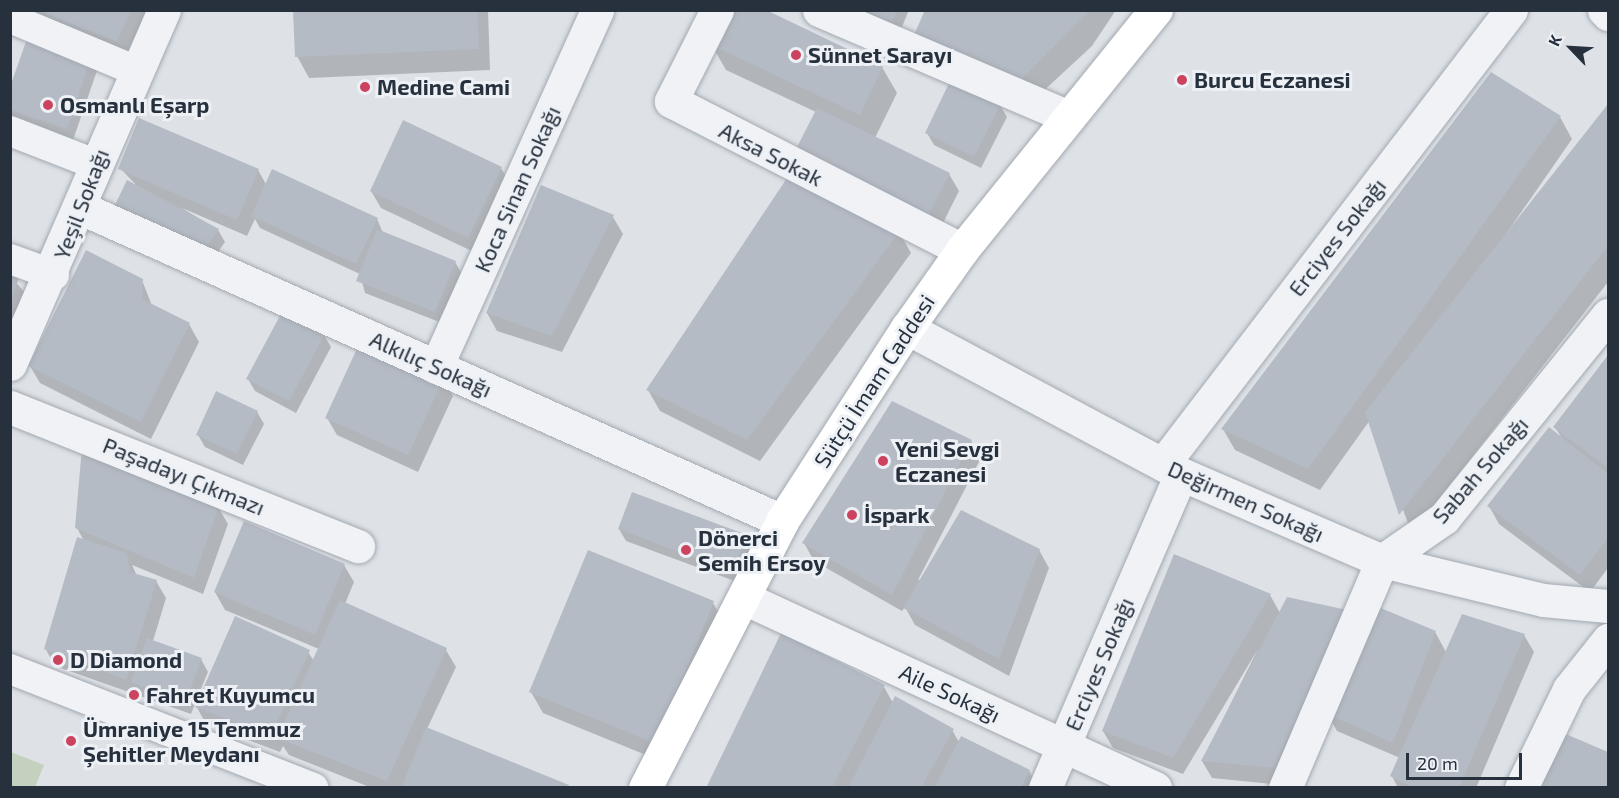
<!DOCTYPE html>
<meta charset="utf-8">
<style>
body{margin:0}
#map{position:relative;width:1619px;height:798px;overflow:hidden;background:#dee2e7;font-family:"Exo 2",sans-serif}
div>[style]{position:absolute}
.green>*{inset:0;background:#c4d1bf}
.shadow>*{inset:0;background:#0003}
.building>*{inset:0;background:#b5bbc4}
.roads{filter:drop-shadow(0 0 2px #a3a9b1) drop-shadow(0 0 2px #a3a9b1)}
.pedestrian>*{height:30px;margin:-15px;padding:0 15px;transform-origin:15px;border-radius:15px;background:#f0f2f6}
.minor>*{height:33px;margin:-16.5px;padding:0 16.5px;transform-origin:16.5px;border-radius:16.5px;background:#f0f2f6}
.primary>*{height:33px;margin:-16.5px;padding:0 16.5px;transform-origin:16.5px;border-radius:16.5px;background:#fff}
.dots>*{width:16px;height:16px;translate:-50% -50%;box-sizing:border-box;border:3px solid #edf1f5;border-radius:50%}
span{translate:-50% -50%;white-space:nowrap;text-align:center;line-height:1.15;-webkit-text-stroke:6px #edf1f5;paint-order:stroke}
.poi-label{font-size:22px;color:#27313e;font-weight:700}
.left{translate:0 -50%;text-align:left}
.street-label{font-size:22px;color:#27313e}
.frame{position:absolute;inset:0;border:12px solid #27313e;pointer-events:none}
.north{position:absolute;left:1541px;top:18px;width:60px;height:60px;-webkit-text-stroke:4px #edf1f5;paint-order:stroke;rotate:295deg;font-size:16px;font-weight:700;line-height:24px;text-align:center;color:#27313e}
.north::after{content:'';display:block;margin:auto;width:21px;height:27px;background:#27313e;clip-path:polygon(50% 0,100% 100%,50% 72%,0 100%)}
.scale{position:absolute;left:1406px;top:753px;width:116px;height:27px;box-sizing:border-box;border:3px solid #27313e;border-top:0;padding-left:8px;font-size:18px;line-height:21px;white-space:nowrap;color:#27313e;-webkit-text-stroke:4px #edf1f5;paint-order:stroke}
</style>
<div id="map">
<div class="green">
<div style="clip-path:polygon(11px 752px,44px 765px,35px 787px,11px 787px)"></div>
</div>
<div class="shadow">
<div style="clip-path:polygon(10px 10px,148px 10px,127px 58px)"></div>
<div style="clip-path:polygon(295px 10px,488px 10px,490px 70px,309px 78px,297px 56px)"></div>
<div style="clip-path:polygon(850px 10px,909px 10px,899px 34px)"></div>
<div style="clip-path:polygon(926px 10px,1116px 10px,1092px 46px,1025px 108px)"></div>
<div style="clip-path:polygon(30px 35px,98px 68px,73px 140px,10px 117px,10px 92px)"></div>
<div style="clip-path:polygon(711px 44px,882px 67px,897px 93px,875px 138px,949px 174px,959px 191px,938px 233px,816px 112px,726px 70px)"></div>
<div style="clip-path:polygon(1000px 105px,1007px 117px,981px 168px,934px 145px,927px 133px)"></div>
<div style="clip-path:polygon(1608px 107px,1608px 282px,1412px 534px,1370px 420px,1320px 490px,1235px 450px,1223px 429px,1560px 117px,1572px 139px,1495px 250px)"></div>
<div style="clip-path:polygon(120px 168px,258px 170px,267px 186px,377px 219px,383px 233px,455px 262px,462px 274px,442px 323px,365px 293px,360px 274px,260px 228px,255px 219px,247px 236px,182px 208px,218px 230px,225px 242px,210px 263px)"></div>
<div style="clip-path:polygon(501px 168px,511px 185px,478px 254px,381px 208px,371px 191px)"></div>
<div style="clip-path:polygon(613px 217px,623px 234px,562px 352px,497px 331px,487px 313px)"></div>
<div style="clip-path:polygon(899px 232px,911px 253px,760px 461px,660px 411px,648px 390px)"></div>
<div style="clip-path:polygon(10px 276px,28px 296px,10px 342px)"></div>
<div style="clip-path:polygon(142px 280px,152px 306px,189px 324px,199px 342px,151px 439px,40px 383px,30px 366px)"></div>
<div style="clip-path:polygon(324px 335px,331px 347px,296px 413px,255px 391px,248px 379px)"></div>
<div style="clip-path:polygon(1608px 357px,1608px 568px,1590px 592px,1499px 524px,1489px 506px,1563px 440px,1555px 427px)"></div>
<div style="clip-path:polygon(443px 379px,453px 396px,418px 472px,337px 435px,327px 418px)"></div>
<div style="clip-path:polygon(257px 412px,264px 424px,243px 465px,205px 447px,198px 435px)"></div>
<div style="clip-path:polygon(971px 441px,981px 458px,918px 580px,1039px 550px,1049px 568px,1009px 676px,915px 625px,905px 607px,902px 611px,814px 561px,804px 543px)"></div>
<div style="clip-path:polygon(218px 507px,228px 524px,203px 594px,132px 565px,137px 576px,156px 581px,166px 598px,153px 641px,201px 659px,208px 672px,198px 696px,308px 652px,314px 661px,319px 649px,225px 610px,215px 592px,344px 565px,354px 582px,345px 604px,446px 650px,456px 667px,427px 729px,568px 788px,372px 788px,289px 755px,283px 746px,280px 752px,206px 724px,195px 704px,191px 714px,55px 666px,45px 648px,84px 541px,77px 528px)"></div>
<div style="clip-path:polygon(619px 529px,746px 536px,753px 548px,740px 583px,626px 541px)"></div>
<div style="clip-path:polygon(1270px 595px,1280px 613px,1346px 612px,1283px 785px,1212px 778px,1202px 761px,1258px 649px,1183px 774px,1113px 748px,1103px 731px)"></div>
<div style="clip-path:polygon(713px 603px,725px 624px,668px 764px,543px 713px,531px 692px)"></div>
<div style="clip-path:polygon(1435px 632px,1446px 652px,1524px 635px,1534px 652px,1476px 788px,1398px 788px,1392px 776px,1400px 758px,1337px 731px,1327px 713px)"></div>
<div style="clip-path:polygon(884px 687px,893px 703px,952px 730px,959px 742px,1029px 771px,1039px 788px,708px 788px)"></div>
</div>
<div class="building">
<div style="clip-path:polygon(38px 10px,131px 10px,117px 42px)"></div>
<div style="clip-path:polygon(293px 10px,477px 10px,479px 49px,295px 57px)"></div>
<div style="clip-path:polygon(725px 10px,766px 10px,883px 66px,860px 115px,709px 44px)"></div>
<div style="clip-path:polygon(863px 10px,897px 10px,892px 23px)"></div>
<div style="clip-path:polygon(925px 10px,1090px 10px,1013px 88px,909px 46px)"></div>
<div style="clip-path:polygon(29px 33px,92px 55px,67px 129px,10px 110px,10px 87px)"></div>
<div style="clip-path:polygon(1491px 72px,1561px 116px,1308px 469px,1221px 429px)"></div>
<div style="clip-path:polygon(951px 79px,1001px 103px,974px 157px,925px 133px)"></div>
<div style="clip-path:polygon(1608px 104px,1608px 246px,1399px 515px,1365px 412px)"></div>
<div style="clip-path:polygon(817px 108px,950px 173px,928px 216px,795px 151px)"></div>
<div style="clip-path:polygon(139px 118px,259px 169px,237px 220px,118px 169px)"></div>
<div style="clip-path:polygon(403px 120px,502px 167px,468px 238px,370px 191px)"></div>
<div style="clip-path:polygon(272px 169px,378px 218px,356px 264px,251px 216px)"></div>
<div style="clip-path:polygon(789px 175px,900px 231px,747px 440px,646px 390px)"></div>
<div style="clip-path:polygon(127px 180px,219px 229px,203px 252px,110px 215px)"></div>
<div style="clip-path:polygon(541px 185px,614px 215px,552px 336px,486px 313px)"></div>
<div style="clip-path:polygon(377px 229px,456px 261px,435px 312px,356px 281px)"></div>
<div style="clip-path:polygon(86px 250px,143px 279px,142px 299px,190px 323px,141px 422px,28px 366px)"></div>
<div style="clip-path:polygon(10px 275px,19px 278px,11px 300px,10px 300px)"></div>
<div style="clip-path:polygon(282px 312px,325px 334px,289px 401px,246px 379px)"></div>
<div style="clip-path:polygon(361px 340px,444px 378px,408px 455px,325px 418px)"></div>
<div style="clip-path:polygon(1608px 355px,1608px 468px,1553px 427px)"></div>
<div style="clip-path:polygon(216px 391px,258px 411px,237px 454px,196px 435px)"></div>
<div style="clip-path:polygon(892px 401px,972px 440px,892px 595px,802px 543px)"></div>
<div style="clip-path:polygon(1549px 427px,1608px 474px,1608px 538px,1580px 575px,1487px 506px)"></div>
<div style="clip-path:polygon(82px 447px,219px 506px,194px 578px,75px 528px)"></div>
<div style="clip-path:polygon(632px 492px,747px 535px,733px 572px,618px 529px)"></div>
<div style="clip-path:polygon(961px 510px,1040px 549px,999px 659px,903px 608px)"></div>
<div style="clip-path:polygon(244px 521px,345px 564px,315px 635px,214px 592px)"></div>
<div style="clip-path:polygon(77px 537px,127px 553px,130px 572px,157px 580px,126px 680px,44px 649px)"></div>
<div style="clip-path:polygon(588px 550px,714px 601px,656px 744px,529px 692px)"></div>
<div style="clip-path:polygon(1174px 554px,1271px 594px,1173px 758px,1102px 731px)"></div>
<div style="clip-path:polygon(1287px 597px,1347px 610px,1274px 768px,1201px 761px)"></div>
<div style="clip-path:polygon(340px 600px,447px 648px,387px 781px,277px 738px)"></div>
<div style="clip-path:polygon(1371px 604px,1436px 631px,1393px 743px,1325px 713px)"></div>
<div style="clip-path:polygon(1462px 614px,1525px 634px,1459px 788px,1414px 788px,1390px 776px)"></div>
<div style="clip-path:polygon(235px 616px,310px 650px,271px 736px,195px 707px)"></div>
<div style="clip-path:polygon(781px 633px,885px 685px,832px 788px,706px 788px)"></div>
<div style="clip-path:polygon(147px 638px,202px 658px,185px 703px,131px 682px)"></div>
<div style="clip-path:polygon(895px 696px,954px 729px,921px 788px,848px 788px)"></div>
<div style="clip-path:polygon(426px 727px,569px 785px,568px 788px,402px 786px)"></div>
<div style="clip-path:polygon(1561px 732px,1608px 752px,1608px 788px,1538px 788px)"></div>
<div style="clip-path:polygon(961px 736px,1030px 770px,1021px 788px,934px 788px)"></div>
</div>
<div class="roads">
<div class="pedestrian">
<div style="left:10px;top:18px;width:138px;rotate:22.7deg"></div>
<div style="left:10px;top:131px;width:91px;rotate:21.2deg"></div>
<div style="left:10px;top:259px;width:47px;rotate:20deg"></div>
<div style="left:10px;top:669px;width:326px;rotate:21.4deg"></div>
</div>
<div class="minor">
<div style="left:717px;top:10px;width:102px;rotate:116.8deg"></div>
<div style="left:671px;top:101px;width:327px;rotate:27.1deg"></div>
<div style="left:819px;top:10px;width:272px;rotate:23.2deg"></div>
<div style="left:1604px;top:10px;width:6px;rotate:45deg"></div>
<div style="left:81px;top:208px;width:768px;rotate:24.06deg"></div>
<div style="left:907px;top:328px;width:310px;rotate:28.1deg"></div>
<div style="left:1181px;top:474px;width:219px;rotate:23.4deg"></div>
<div style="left:1382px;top:561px;width:166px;rotate:13.6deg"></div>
<div style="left:1543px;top:600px;width:65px;rotate:5.3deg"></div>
<div style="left:10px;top:364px;width:386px;rotate:-66.5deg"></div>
<div style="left:436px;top:367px;width:392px;rotate:-65.7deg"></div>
<div style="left:10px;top:407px;width:375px;rotate:21.8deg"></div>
<div style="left:1163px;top:464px;width:572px;rotate:-52.53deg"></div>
<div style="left:744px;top:598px;width:453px;rotate:24.8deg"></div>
<div style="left:1045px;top:788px;width:342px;rotate:-66.6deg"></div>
<div style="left:1285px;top:788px;width:247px;rotate:-66.9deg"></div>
<div style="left:1382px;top:561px;width:75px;rotate:-34.7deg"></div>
<div style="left:1444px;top:518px;width:261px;rotate:-51.1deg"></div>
<div style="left:1521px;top:788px;width:110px;rotate:-64.1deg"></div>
<div style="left:1569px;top:689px;width:63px;rotate:-51.5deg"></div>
</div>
<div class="primary">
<div style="left:645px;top:788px;width:300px;rotate:-62.8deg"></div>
<div style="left:782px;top:521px;width:230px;rotate:-57.1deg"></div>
<div style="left:907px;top:328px;width:95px;rotate:-54.8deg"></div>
<div style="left:962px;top:250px;width:309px;rotate:-51.1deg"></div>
</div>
</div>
<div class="dots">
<div style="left:796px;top:55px;background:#cc435f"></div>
<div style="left:1182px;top:80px;background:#cc435f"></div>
<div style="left:365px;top:87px;background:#cc435f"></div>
<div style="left:48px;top:105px;background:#cc435f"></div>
<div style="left:883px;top:461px;background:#cc435f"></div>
<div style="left:852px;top:515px;background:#cc435f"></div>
<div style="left:686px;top:550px;background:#cc435f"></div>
<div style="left:58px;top:660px;background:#cc435f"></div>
<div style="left:134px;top:695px;background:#cc435f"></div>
<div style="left:71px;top:741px;background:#cc435f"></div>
</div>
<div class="poi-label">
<span class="left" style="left:808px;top:55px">Sünnet Sarayı</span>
<span class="left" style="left:1194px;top:80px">Burcu Eczanesi</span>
<span class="left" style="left:377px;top:87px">Medine Cami</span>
<span class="left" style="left:60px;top:105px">Osmanlı Eşarp</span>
<span class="left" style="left:895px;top:461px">Yeni Sevgi<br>Eczanesi</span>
<span class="left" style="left:864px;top:515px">İspark</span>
<span class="left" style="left:698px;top:550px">Dönerci<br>Semih Ersoy</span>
<span class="left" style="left:70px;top:660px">D Diamond</span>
<span class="left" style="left:146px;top:695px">Fahret Kuyumcu</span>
<span class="left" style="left:83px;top:741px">Ümraniye 15 Temmuz<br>Şehitler Meydanı</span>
</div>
<div class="street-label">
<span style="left:771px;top:154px;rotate:27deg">Aksa Sokak</span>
<span style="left:517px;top:189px;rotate:-66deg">Koca Sinan Sokağı</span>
<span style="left:81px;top:204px;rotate:-69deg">Yeşil Sokağı</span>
<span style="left:1337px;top:237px;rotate:-52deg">Erciyes Sokağı</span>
<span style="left:431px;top:364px;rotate:24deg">Alkılıç Sokağı</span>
<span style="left:874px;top:381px;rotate:-57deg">Sütçü İmam Caddesi</span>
<span style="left:1480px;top:470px;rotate:-49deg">Sabah Sokağı</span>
<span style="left:184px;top:476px;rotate:22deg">Paşadayı Çıkmazı</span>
<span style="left:1246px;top:501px;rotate:24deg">Değirmen Sokağı</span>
<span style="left:1099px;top:664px;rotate:-67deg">Erciyes Sokağı</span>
<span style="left:950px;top:693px;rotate:25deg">Aile Sokağı</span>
</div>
<div class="frame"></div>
<div class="north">K</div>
<div class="scale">20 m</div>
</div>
